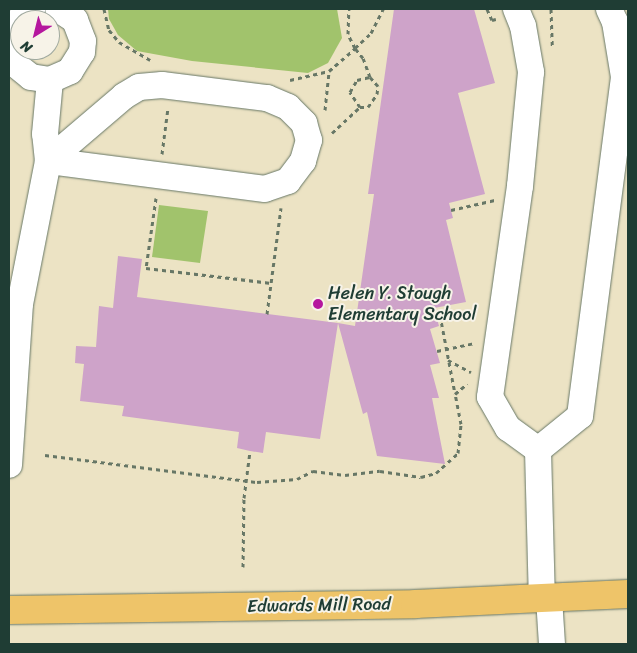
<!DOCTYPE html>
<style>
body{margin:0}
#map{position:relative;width:637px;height:653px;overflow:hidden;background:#ece3c4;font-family:Sriracha,sans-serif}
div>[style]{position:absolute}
.green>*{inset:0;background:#a1c36c}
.building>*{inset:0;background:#cea3c9}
.path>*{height:3px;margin-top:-1.5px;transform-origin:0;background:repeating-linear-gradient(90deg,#677766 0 4px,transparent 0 8px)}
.roads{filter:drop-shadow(0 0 1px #677766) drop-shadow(0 0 1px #677766)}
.minor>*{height:26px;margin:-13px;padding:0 13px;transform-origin:13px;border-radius:13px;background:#fff}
.major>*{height:28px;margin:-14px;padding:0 14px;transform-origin:14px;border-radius:14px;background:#eec469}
.dots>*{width:14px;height:14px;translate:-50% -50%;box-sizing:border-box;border:2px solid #f7f3e8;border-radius:50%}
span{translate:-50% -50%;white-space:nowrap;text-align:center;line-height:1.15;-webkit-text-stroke:4px #f7f3e8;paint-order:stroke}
.poi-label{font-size:18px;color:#1f3d34}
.left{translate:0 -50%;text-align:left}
.street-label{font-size:18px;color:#1f3d34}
.frame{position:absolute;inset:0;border:10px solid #1f3d34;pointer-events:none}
.north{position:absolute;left:10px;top:10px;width:50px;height:50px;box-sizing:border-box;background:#f7f3e8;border:1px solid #a1aaa0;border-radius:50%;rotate:216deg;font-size:14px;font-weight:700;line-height:20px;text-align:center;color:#1f3d34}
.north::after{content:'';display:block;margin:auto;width:18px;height:22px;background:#b5179e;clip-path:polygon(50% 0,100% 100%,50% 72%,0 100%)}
</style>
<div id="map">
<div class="green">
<div style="clip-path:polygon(108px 9px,337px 9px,342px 38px,328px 63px,308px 73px,192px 61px,137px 51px,118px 35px,109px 19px)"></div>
<div style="clip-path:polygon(159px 205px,208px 211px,200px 263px,152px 257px)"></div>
</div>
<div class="building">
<div style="clip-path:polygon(394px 9px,474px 9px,495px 83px,458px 93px,485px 194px,449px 203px,453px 218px,446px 220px,466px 302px,434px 308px,439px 326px,430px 329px,440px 363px,430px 365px,439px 398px,432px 398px,445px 464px,377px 456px,367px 412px,363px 414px,338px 323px,355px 326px,374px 194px,368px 194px)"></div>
<div style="clip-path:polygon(118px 256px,142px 259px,137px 297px,338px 323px,320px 439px,266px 432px,263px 453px,250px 451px,237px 448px,239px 432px,122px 416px,124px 406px,80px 401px,84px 364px,75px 363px,76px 346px,96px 347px,99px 306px,113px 308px)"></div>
</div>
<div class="path">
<div style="left:104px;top:9px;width:22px;rotate:77deg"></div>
<div style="left:109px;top:30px;width:16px;rotate:50deg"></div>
<div style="left:119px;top:42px;width:36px;rotate:30deg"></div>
<div style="left:487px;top:9px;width:12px;rotate:66deg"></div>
<div style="left:492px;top:20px;width:4px;rotate:-14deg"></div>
<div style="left:551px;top:9px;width:37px;rotate:88deg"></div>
<div style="left:290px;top:80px;width:40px;rotate:-13deg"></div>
<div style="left:329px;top:71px;width:35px;rotate:-41deg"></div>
<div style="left:355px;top:48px;width:16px;rotate:-117deg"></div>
<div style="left:348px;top:34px;width:25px;rotate:-88deg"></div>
<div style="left:360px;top:107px;width:8px"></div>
<div style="left:368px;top:107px;width:16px;rotate:-55deg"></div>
<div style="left:377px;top:94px;width:8px;rotate:-83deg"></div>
<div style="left:378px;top:86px;width:12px;rotate:-132deg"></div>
<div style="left:325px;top:110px;width:39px;rotate:-84deg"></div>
<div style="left:332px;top:133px;width:38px;rotate:-43deg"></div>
<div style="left:360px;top:107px;width:18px;rotate:-124deg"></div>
<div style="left:350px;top:92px;width:14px;rotate:-60deg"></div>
<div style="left:357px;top:80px;width:13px;rotate:-13deg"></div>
<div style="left:370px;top:77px;width:20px;rotate:-110deg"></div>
<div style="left:363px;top:58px;width:13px;rotate:-129deg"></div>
<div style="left:355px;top:48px;width:22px;rotate:-43deg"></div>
<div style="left:371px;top:33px;width:27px;rotate:-63deg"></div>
<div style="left:162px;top:154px;width:46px;rotate:-82.6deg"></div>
<div style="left:156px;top:198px;width:71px;rotate:98.1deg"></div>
<div style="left:146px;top:268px;width:126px;rotate:6.8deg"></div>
<div style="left:451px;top:210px;width:45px;rotate:-12.8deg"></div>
<div style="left:267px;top:314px;width:107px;rotate:-82.5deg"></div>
<div style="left:436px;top:317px;width:4px;rotate:-27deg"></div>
<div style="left:440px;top:315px;width:80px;rotate:79.2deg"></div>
<div style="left:437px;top:351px;width:38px;rotate:-12deg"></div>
<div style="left:448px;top:360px;width:26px;rotate:28deg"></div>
<div style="left:45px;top:455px;width:214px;rotate:7.3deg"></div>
<div style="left:257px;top:482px;width:40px;rotate:-4.3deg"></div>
<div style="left:297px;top:479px;width:18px;rotate:-27deg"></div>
<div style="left:313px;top:471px;width:32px;rotate:7deg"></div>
<div style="left:345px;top:475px;width:35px;rotate:-7deg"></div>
<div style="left:380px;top:471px;width:41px;rotate:8.3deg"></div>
<div style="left:421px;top:477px;width:16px;rotate:-15deg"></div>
<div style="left:436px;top:473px;width:30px;rotate:-42deg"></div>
<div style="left:458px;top:453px;width:29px;rotate:-84deg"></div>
<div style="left:461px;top:424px;width:31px;rotate:-101deg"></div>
<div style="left:455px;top:394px;width:16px;rotate:-40deg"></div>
<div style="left:243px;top:567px;width:69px;rotate:-89.2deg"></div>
<div style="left:244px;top:498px;width:47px;rotate:-82.7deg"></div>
</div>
<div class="roads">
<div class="minor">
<div style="left:516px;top:9px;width:18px;rotate:68deg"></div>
<div style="left:523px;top:26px;width:47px;rotate:80.1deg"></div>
<div style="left:531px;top:72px;width:115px;rotate:95.5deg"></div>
<div style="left:520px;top:186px;width:213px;rotate:98.1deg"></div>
<div style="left:490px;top:397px;width:36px;rotate:60deg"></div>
<div style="left:508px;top:428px;width:37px;rotate:36deg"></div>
<div style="left:9px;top:42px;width:17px;rotate:-77deg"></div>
<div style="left:13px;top:25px;width:25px;rotate:-40deg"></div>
<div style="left:9px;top:48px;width:18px;rotate:68deg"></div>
<div style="left:16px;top:65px;width:19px;rotate:39deg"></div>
<div style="left:31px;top:77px;width:19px;rotate:9deg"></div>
<div style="left:50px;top:80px;width:22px;rotate:-24deg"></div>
<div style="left:70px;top:71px;width:22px;rotate:-58deg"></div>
<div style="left:82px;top:52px;width:11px;rotate:-85deg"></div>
<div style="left:83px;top:41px;width:22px;rotate:-111deg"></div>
<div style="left:75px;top:20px;width:20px;rotate:-147deg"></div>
<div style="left:162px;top:85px;width:106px;rotate:7.1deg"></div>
<div style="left:267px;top:98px;width:23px;rotate:23deg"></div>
<div style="left:288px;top:107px;width:23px;rotate:45deg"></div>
<div style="left:304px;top:123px;width:18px;rotate:74deg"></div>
<div style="left:309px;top:140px;width:22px;rotate:106deg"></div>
<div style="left:303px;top:161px;width:25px;rotate:127deg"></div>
<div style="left:288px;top:181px;width:24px;rotate:161deg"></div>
<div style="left:265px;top:189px;width:219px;rotate:-172.6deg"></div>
<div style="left:48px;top:161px;width:100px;rotate:-40.5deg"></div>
<div style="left:124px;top:96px;width:17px;rotate:-31deg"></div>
<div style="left:139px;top:87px;width:23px;rotate:-5deg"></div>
<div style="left:538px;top:450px;width:54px;rotate:-39deg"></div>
<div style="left:580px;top:416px;width:342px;rotate:-82.6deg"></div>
<div style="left:624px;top:77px;width:56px;rotate:-99.3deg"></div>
<div style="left:615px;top:22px;width:14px;rotate:-115deg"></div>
<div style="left:538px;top:450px;width:149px;rotate:88.5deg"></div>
<div style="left:9px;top:465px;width:161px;rotate:-86.1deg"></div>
<div style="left:20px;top:304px;width:146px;rotate:-78.9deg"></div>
<div style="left:48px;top:161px;width:27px;rotate:-96deg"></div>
<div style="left:45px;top:134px;width:54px;rotate:-84.7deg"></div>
<div style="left:549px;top:598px;width:46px;rotate:86.3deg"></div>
</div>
<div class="major">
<div style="left:9px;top:610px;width:406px;rotate:-0.8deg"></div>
<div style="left:415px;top:604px;width:213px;rotate:-2.7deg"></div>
</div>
</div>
<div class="dots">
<div style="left:318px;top:304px;background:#b5179e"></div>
</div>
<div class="poi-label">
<span class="left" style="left:328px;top:304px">Helen Y. Stough<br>Elementary School</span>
</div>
<div class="street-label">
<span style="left:319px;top:605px;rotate:-1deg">Edwards Mill Road</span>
</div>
<div class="frame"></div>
<div class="north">N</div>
</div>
